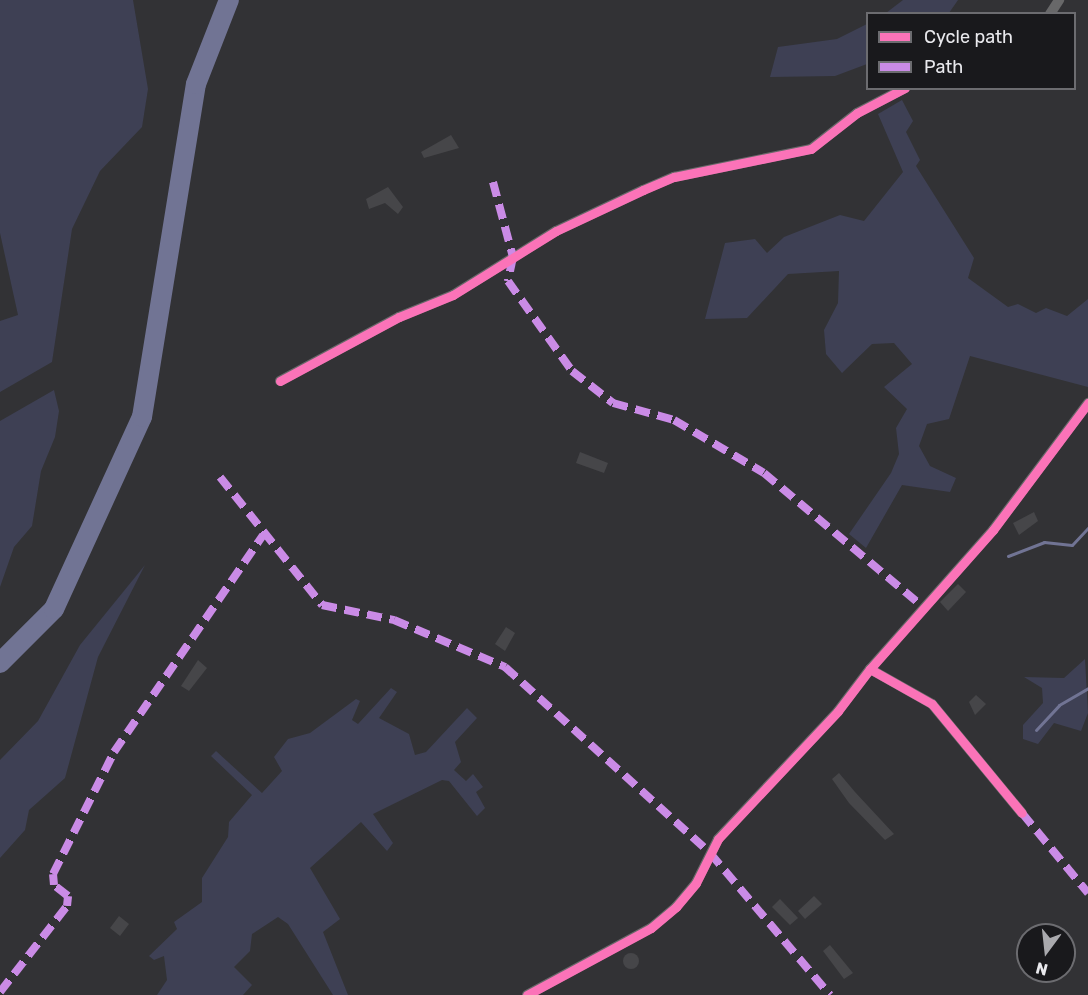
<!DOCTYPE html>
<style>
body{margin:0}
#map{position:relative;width:1088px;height:995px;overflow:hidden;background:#323235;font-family:Rubik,sans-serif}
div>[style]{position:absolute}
.green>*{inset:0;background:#3e4054}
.stream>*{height:3px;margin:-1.5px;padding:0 1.5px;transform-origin:1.5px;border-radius:1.5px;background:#717494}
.river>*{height:20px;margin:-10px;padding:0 10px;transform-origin:10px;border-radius:10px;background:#717494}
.building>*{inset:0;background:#464649}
.round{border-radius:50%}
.street>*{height:10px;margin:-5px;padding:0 5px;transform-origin:5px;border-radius:5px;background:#686869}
.quiet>*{height:8px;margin-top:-4px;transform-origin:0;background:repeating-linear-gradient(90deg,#ca8be6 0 15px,transparent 0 23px)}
.cycleway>*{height:9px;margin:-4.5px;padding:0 4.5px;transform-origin:4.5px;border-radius:4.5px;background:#fb73b8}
span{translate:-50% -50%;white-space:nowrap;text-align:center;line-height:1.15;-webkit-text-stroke:4.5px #19191c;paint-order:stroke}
.legend{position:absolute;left:866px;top:12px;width:210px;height:78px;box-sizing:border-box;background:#19191c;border:2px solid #6c6c70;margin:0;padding:8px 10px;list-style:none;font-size:18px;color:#e9e9ed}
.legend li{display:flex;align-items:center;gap:12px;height:30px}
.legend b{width:30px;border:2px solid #6c6c70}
.north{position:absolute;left:1016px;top:923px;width:60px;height:60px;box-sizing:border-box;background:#19191c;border:2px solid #6c6c70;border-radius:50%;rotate:195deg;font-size:16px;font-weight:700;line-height:24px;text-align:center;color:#e9e9ed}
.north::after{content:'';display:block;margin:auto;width:21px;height:27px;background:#a9a9ad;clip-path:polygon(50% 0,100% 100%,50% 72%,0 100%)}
</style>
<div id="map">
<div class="green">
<div style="clip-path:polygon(0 0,133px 0,148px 89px,142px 127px,100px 171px,72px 229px,52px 362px,0 392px,0 321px,18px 315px,0 233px)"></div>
<div style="clip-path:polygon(903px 0,958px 0,949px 13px,886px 13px)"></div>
<div style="clip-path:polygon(867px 24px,867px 64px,835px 76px,770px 77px,778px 47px,837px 39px)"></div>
<div style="clip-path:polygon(902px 100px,913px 121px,906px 132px,920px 160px,916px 166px,974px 258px,968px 278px,1008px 307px,1018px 304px,1036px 313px,1046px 308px,1067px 316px,1088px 299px,1088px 387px,970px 356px,949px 419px,927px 424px,919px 446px,930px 466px,956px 478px,950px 492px,902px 485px,866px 548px,849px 534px,891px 473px,899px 454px,896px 428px,907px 409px,884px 387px,912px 364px,894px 343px,872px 344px,842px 373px,826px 354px,824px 330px,838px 303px,839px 271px,788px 274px,747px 318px,705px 319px,725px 243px,755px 239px,767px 253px,784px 237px,840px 215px,864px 221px,903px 172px,878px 114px)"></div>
<div style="clip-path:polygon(54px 390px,59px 411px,55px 437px,41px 471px,32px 526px,14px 547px,0 587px,0 421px)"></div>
<div style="clip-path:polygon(145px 565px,98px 657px,65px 778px,29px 810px,25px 830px,0 858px,0 760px,38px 721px,80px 645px)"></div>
<div style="clip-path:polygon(1085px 659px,1088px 713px,1081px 731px,1054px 723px,1038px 744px,1023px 739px,1023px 725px,1043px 703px,1042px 688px,1024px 677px,1064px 678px)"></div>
<div style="clip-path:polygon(391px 688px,397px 692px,379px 718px,409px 734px,415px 755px,426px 752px,467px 708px,477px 718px,455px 742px,461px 762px,454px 770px,466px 781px,473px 774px,483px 787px,476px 792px,485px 808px,477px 816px,449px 781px,442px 780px,373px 814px,393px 843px,387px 851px,361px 822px,310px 868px,340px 919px,323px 932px,348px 995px,333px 995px,288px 924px,278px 917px,252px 934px,250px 951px,234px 967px,252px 985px,243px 995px,157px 995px,167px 980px,164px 956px,154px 960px,149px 956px,177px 929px,174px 922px,202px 902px,202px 878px,228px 837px,229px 822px,252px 795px,211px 756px,216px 751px,262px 793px,282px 771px,274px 757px,288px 739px,310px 733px,356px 699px,360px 701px,352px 720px,358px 724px)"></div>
</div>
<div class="stream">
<div style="left:1008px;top:556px;width:39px;rotate:-21deg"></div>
<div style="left:1044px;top:542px;width:28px;rotate:6deg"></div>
<div style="left:1072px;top:545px;width:23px;rotate:-47deg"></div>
<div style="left:1036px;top:730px;width:34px;rotate:-47deg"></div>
<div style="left:1059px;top:705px;width:34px;rotate:-30deg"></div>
</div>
<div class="river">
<div style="left:0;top:663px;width:76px;rotate:-45deg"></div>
<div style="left:54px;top:609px;width:211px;rotate:-65.4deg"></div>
<div style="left:142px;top:417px;width:337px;rotate:-80.8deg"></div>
<div style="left:196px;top:84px;width:90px;rotate:-68.6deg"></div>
</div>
<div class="building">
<div style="clip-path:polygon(451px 135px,459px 148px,424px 158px,421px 152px)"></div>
<div style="clip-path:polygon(388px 187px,403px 207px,398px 214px,385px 203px,369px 209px,366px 199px)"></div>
<div style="clip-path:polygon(580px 452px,608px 463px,604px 473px,576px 463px)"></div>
<div style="clip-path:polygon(1034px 512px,1038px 521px,1019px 535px,1013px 523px)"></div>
<div style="clip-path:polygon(958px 584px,966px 592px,948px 611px,940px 602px)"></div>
<div style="clip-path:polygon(506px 627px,515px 633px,505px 651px,495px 644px)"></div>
<div style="clip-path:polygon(198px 660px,207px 668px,189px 691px,181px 686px)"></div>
<div style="clip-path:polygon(976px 695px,986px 704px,975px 715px,969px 702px)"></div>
<div style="clip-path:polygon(839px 773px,855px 792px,894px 834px,885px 840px,849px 803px,832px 779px)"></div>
<div style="clip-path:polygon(814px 896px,822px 904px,805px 919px,798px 911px)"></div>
<div style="clip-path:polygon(780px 899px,798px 918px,790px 925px,772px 907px)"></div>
<div style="clip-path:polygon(119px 916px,129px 924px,120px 936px,110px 928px)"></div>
<div style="clip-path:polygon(830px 945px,853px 973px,844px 979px,823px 951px)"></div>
<div class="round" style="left:623px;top:953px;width:16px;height:16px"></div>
</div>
<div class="street">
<div style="left:1050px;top:14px;width:17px;rotate:-57deg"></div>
<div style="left:280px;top:381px;width:135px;rotate:-28.3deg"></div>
<div style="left:399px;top:317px;width:58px;rotate:-22.2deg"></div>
<div style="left:453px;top:295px;width:121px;rotate:-31.9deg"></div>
<div style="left:556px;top:231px;width:96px;rotate:-25.2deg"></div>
<div style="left:643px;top:190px;width:34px;rotate:-23deg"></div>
<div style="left:674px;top:177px;width:140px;rotate:-11.6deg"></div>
<div style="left:811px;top:149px;width:58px;rotate:-38deg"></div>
<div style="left:857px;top:113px;width:54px;rotate:-27.5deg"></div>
<div style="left:870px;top:669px;width:186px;rotate:-48.5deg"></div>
<div style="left:993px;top:530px;width:159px;rotate:-53.2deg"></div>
<div style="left:527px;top:995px;width:141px;rotate:-28.4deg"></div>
<div style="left:651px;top:928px;width:33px;rotate:-40deg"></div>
<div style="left:676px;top:907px;width:31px;rotate:-50deg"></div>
<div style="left:696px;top:883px;width:49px;rotate:-63.4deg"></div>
<div style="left:718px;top:839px;width:175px;rotate:-46.8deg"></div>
<div style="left:838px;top:711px;width:53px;rotate:-52.7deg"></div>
<div style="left:870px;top:669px;width:71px;rotate:29.4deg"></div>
<div style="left:932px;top:704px;width:141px;rotate:50.5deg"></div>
</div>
<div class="quiet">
<div style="left:493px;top:182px;width:78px;rotate:75.1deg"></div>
<div style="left:513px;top:257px;width:25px;rotate:102deg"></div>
<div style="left:508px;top:281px;width:110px;rotate:54.6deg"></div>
<div style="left:572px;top:371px;width:52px;rotate:38deg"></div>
<div style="left:613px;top:403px;width:63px;rotate:15.6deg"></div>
<div style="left:674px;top:420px;width:104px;rotate:30.5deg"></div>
<div style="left:764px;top:473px;width:205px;rotate:40.1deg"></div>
<div style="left:220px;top:477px;width:164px;rotate:51.4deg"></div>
<div style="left:322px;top:605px;width:74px;rotate:11.8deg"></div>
<div style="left:394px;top:620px;width:121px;rotate:22.9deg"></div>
<div style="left:505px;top:667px;width:277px;rotate:42.2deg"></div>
<div style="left:710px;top:853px;width:186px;rotate:49.8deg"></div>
<div style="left:1022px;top:813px;width:104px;rotate:50.5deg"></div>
<div style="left:0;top:992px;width:109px;rotate:-52.1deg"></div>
<div style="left:67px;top:906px;width:10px;rotate:-84deg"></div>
<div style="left:68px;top:896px;width:18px;rotate:-142deg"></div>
<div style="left:54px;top:885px;width:11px;rotate:-95deg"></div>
<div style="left:53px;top:874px;width:136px;rotate:-63.4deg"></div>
<div style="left:114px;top:752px;width:263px;rotate:-55.5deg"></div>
</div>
<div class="cycleway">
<div style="left:280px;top:381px;width:135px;rotate:-28.3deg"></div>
<div style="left:399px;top:317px;width:58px;rotate:-22.2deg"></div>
<div style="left:453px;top:295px;width:121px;rotate:-31.9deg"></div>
<div style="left:556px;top:231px;width:96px;rotate:-25.2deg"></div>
<div style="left:643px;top:190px;width:34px;rotate:-23deg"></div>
<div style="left:674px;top:177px;width:140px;rotate:-11.6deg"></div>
<div style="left:811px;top:149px;width:58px;rotate:-38deg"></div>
<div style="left:857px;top:113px;width:54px;rotate:-27.5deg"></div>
<div style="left:870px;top:669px;width:186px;rotate:-48.5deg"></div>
<div style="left:993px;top:530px;width:159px;rotate:-53.2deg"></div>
<div style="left:527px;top:995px;width:141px;rotate:-28.4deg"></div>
<div style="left:651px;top:928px;width:33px;rotate:-40deg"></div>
<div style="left:676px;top:907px;width:31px;rotate:-50deg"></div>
<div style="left:696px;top:883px;width:49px;rotate:-63.4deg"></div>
<div style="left:718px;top:839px;width:175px;rotate:-46.8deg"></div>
<div style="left:838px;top:711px;width:53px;rotate:-52.7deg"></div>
<div style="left:870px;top:669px;width:71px;rotate:29.4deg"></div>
<div style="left:932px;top:704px;width:141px;rotate:50.5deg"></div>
</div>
<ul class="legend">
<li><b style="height:8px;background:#fb73b8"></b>Cycle path</li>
<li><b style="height:8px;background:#ca8be6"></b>Path</li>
</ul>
<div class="north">N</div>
</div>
